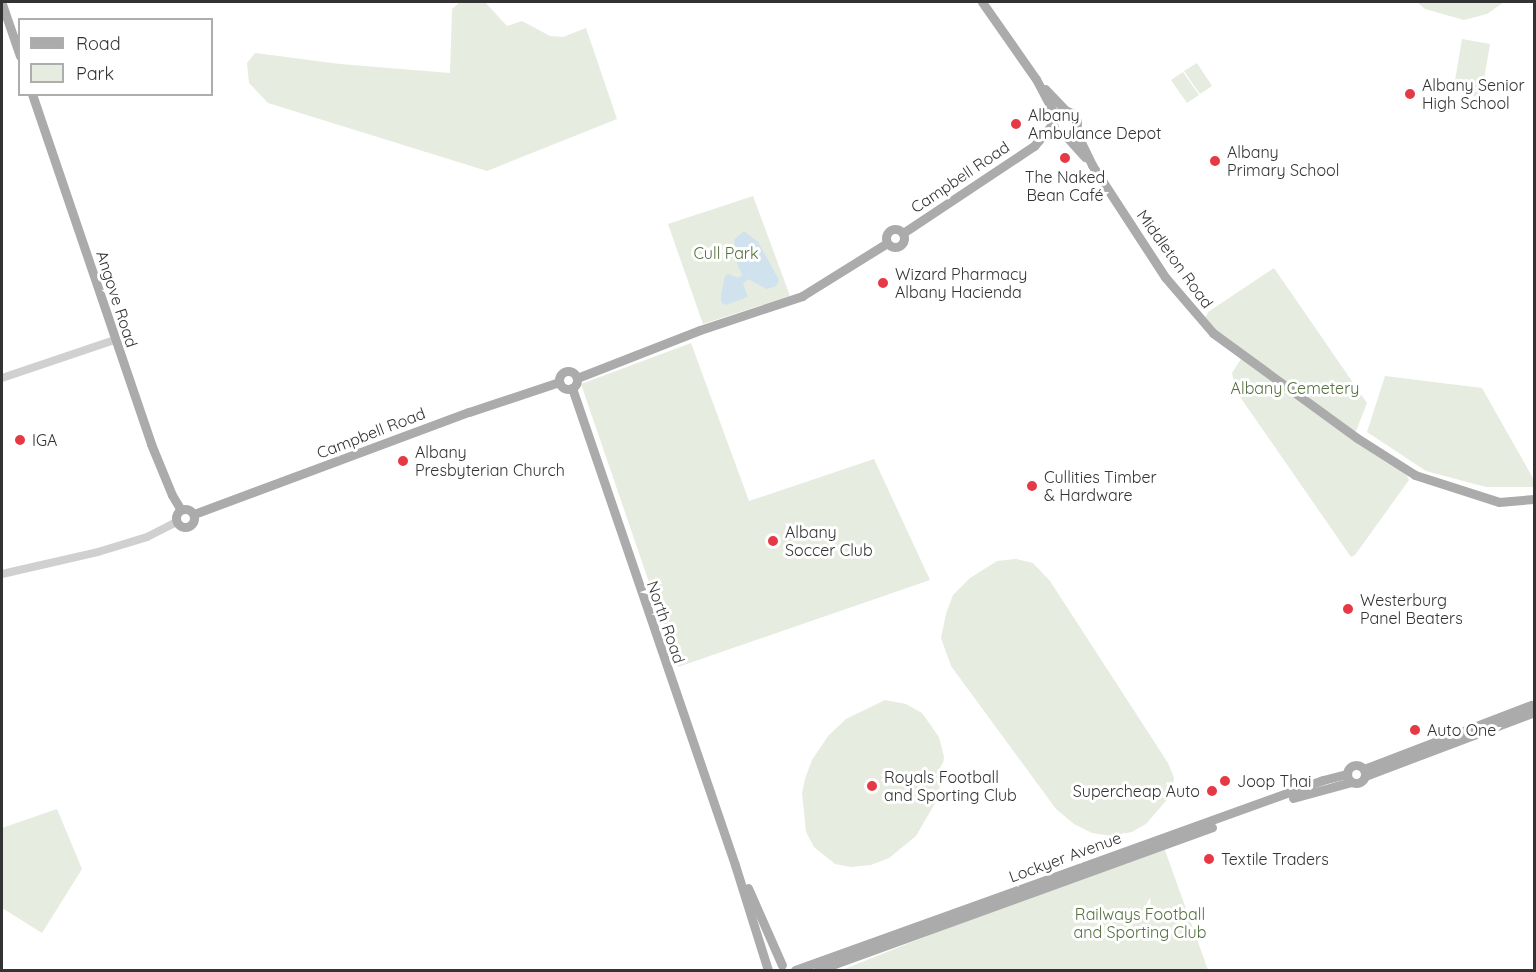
<!DOCTYPE html>
<meta charset="utf-8">
<style>
body{margin:0}
#map{position:relative;width:1536px;height:972px;overflow:hidden;background:#fff;font-family:Quicksand,sans-serif}
div>[style]{position:absolute}
.green>*{inset:0;background:#e6ecdf}
.water>*{inset:0;background:#cfe2ee}
.minor>*{height:8px;margin:-4px;padding:0 4px;transform-origin:4px;border-radius:4px;background:#d0d0d0}
.major>*{height:9px;margin:-4.5px;padding:0 4.5px;transform-origin:4.5px;border-radius:4.5px;background:#ababab}
.major>.ring{margin:-4.5px;padding:0;box-sizing:content-box;background:none;border:9px solid #ababab;border-radius:50%}
.dots>*{width:16px;height:16px;translate:-50% -50%;box-sizing:border-box;border:3px solid #fff;border-radius:50%}
span{translate:-50% -50%;white-space:nowrap;text-align:center;line-height:1.15;-webkit-text-stroke:6px #fff;paint-order:stroke}
.poi-label{font-size:16px;color:#333}
.left{translate:0 -50%;text-align:left}
.right{translate:-100% -50%;text-align:right}
.street-label{font-size:16px;color:#333}
.park-label{font-size:16px;color:#56703f}
.frame{position:absolute;inset:0;border:3px solid #333;pointer-events:none}
.legend{position:absolute;left:18px;top:18px;width:195px;height:78px;box-sizing:border-box;background:#fff;border:2px solid #adadad;margin:0;padding:8px 10px;list-style:none;font-size:18px;color:#333}
.legend li{display:flex;align-items:center;gap:12px;height:30px}
.legend b{width:30px;border:2px solid #adadad}
</style>
<div id="map">
<div class="green">
<div style="clip-path:polygon(460px 2px,485px 2px,507px 26px,522px 21px,550px 36px,563px 37px,586px 28px,617px 119px,487px 171px,268px 103px,249px 83px,247px 63px,255px 53px,340px 64px,450px 73px,452px 9px)"></div>
<div style="clip-path:polygon(1417px 2px,1504px 2px,1487px 14px,1464px 20px,1425px 9px)"></div>
<div style="clip-path:polygon(1462px 39px,1490px 44px,1481px 97px,1453px 92px)"></div>
<div style="clip-path:polygon(1197px 63px,1212px 86px,1200px 94px,1184px 71px)"></div>
<div style="clip-path:polygon(1183px 72px,1199px 95px,1187px 103px,1171px 80px)"></div>
<div style="clip-path:polygon(753px 196px,790px 296px,703px 324px,668px 224px)"></div>
<div style="clip-path:polygon(1274px 268px,1367px 403px,1353px 439px,1406px 474px,1409px 480px,1355px 555px,1351px 557px,1236px 391px,1232px 373px,1245px 353px,1214px 331px,1205px 319px,1208px 312px)"></div>
<div style="clip-path:polygon(691px 343px,749px 501px,874px 459px,930px 580px,678px 667px,581px 384px)"></div>
<div style="clip-path:polygon(1385px 376px,1482px 388px,1534px 480px,1534px 487px,1486px 487px,1426px 471px,1367px 432px)"></div>
<div style="clip-path:polygon(1016px 559px,1033px 563px,1050px 581px,1168px 763px,1174px 778px,1171px 795px,1146px 824px,1132px 832px,1112px 836px,1092px 833px,1074px 824px,1056px 809px,951px 666px,941px 638px,946px 614px,953px 595px,970px 578px,997px 561px)"></div>
<div style="clip-path:polygon(885px 700px,906px 704px,922px 713px,939px 737px,944px 757px,938px 798px,916px 836px,889px 858px,871px 865px,851px 867px,835px 864px,814px 847px,806px 832px,802px 793px,805px 779px,812px 760px,828px 736px,846px 719px)"></div>
<div style="clip-path:polygon(57px 809px,82px 869px,42px 933px,2px 908px,2px 828px)"></div>
<div style="clip-path:polygon(1162px 842px,1208px 970px,842px 970px)"></div>
</div>
<div class="water">
<div style="clip-path:polygon(744px 231px,758px 242px,779px 280px,776px 286px,767px 289px,748px 279px,743px 284px,748px 297px,725px 305px,721px 302px,721px 295px,725px 276px,729px 274px,738px 278px,742px 275px,737px 263px,734px 240px)"></div>
</div>
<div class="minor">
<div style="left:2px;top:378px;width:118px;rotate:-18.7deg"></div>
<div style="left:2px;top:574px;width:98px;rotate:-12.9deg"></div>
<div style="left:98px;top:552px;width:51px;rotate:-17deg"></div>
<div style="left:147px;top:537px;width:34px;rotate:-27deg"></div>
</div>
<div class="major">
<div style="left:982px;top:2px;width:94px;rotate:55deg"></div>
<div style="left:1036px;top:79px;width:41px;rotate:62.2deg"></div>
<div style="left:2px;top:4px;width:55px;rotate:70.9deg"></div>
<div style="left:1045px;top:89px;width:29px;rotate:46deg"></div>
<div style="left:32px;top:94px;width:370px;rotate:71.2deg"></div>
<div style="left:151px;top:444px;width:55px;rotate:67.6deg"></div>
<div style="left:172px;top:495px;width:17px;rotate:59deg"></div>
<div class="ring" style="left:1053px;top:111px;width:15px;height:15px"></div>
<div style="left:1075px;top:130px;width:39px;rotate:64deg"></div>
<div style="left:1092px;top:165px;width:134px;rotate:56.9deg"></div>
<div style="left:1165px;top:277px;width:74px;rotate:49.4deg"></div>
<div style="left:1213px;top:333px;width:178px;rotate:36.1deg"></div>
<div style="left:1357px;top:438px;width:69px;rotate:32.5deg"></div>
<div style="left:1415px;top:475px;width:88px;rotate:17.8deg"></div>
<div style="left:1499px;top:502px;width:35px;rotate:-5deg"></div>
<div style="left:1065px;top:135px;width:30px;rotate:48deg"></div>
<div class="ring" style="left:886px;top:229px;width:9px;height:9px"></div>
<div style="left:903px;top:233px;width:157px;rotate:-33.6deg"></div>
<div style="left:1034px;top:146px;width:30px;rotate:-50deg"></div>
<div class="ring" style="left:559px;top:371px;width:9px;height:9px"></div>
<div style="left:577px;top:378px;width:132px;rotate:-21.3deg"></div>
<div style="left:700px;top:330px;width:108px;rotate:-18.4deg"></div>
<div style="left:802px;top:296px;width:100px;rotate:-31.9deg"></div>
<div style="left:572px;top:388px;width:504px;rotate:71.13deg"></div>
<div style="left:735px;top:865px;width:110px;rotate:72.6deg"></div>
<div class="ring" style="left:176px;top:509px;width:9px;height:9px"></div>
<div style="left:194px;top:514px;width:293px;rotate:-20.4deg"></div>
<div style="left:469px;top:412px;width:95px;rotate:-18.4deg"></div>
<div class="ring" style="left:1347px;top:765px;width:9px;height:9px"></div>
<div style="left:1364px;top:769px;width:179px;rotate:-21deg"></div>
<div style="left:1365px;top:776px;width:181px;rotate:-20.7deg"></div>
<div style="left:1293px;top:798px;width:60px;rotate:-15.4deg"></div>
<div style="left:748px;top:888px;width:84px;rotate:66.2deg"></div>
<div style="left:795px;top:970px;width:561px;rotate:-19.79deg"></div>
<div style="left:1323px;top:780px;width:25px;rotate:-14deg"></div>
<div style="left:818px;top:970px;width:419px;rotate:-19.9deg"></div>
</div>
<div class="dots">
<div style="left:1410px;top:94px;background:#e63946"></div>
<div style="left:1016px;top:124px;background:#e63946"></div>
<div style="left:1065px;top:158px;background:#e63946"></div>
<div style="left:1215px;top:161px;background:#e63946"></div>
<div style="left:883px;top:283px;background:#e63946"></div>
<div style="left:20px;top:440px;background:#e63946"></div>
<div style="left:403px;top:461px;background:#e63946"></div>
<div style="left:1032px;top:486px;background:#e63946"></div>
<div style="left:773px;top:541px;background:#e63946"></div>
<div style="left:1348px;top:609px;background:#e63946"></div>
<div style="left:1415px;top:730px;background:#e63946"></div>
<div style="left:1225px;top:781px;background:#e63946"></div>
<div style="left:872px;top:786px;background:#e63946"></div>
<div style="left:1212px;top:791px;background:#e63946"></div>
<div style="left:1209px;top:859px;background:#e63946"></div>
</div>
<div class="poi-label">
<span class="left" style="left:1422px;top:94px">Albany Senior<br>High School</span>
<span class="left" style="left:1028px;top:124px">Albany<br>Ambulance Depot</span>
<span class="left" style="left:1227px;top:161px">Albany<br>Primary School</span>
<span style="left:1065px;top:186px">The Naked<br>Bean Café</span>
<span class="left" style="left:895px;top:283px">Wizard Pharmacy<br>Albany Hacienda</span>
<span class="left" style="left:32px;top:440px">IGA</span>
<span class="left" style="left:415px;top:461px">Albany<br>Presbyterian Church</span>
<span class="left" style="left:1044px;top:486px">Cullities Timber<br>&amp; Hardware</span>
<span class="left" style="left:785px;top:541px">Albany<br>Soccer Club</span>
<span class="left" style="left:1360px;top:609px">Westerburg<br>Panel Beaters</span>
<span class="left" style="left:1427px;top:730px">Auto One</span>
<span class="left" style="left:884px;top:786px">Royals Football<br>and Sporting Club</span>
<span class="left" style="left:1237px;top:781px">Joop Thai</span>
<span class="right" style="left:1200px;top:791px">Supercheap Auto</span>
<span class="left" style="left:1221px;top:859px">Textile Traders</span>
</div>
<div class="street-label">
<span style="left:960px;top:177px;rotate:-34deg">Campbell Road</span>
<span style="left:1175px;top:259px;rotate:54deg">Middleton Road</span>
<span style="left:117px;top:299px;rotate:72deg">Angove Road</span>
<span style="left:371px;top:433px;rotate:-21deg">Campbell Road</span>
<span style="left:666px;top:622px;rotate:71deg">North Road</span>
<span style="left:1065px;top:857px;rotate:-20deg">Lockyer Avenue</span>
</div>
<div class="park-label">
<span style="left:726px;top:253px">Cull Park</span>
<span style="left:1295px;top:388px">Albany Cemetery</span>
<span style="left:1140px;top:923px">Railways Football<br>and Sporting Club</span>
</div>
<div class="frame"></div>
<ul class="legend">
<li><b style="height:8px;background:#ababab"></b>Road</li>
<li><b style="height:16px;background:#e6ecdf"></b>Park</li>
</ul>
</div>
